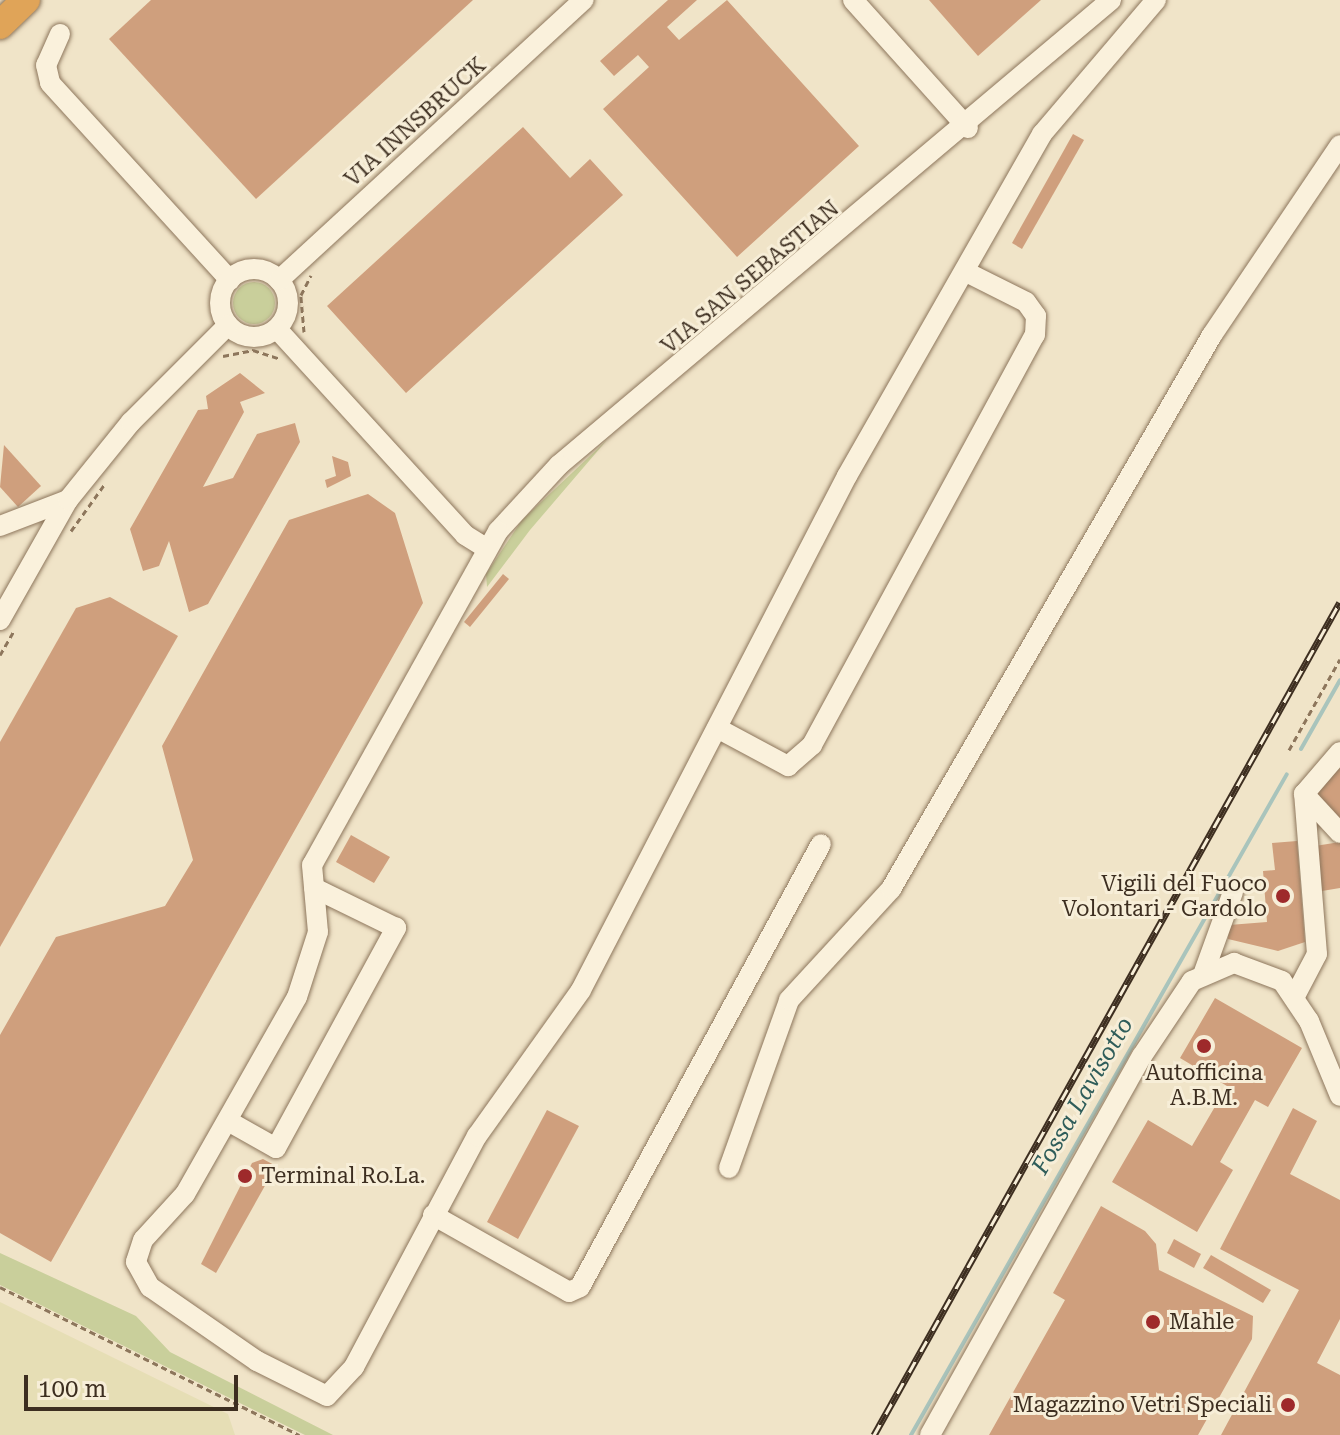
<!DOCTYPE html>
<style>
body{margin:0}
#map{position:relative;width:1340px;height:1435px;overflow:hidden;background:#f0e4c8;font-family:"Roboto Serif",serif}
div>[style]{position:absolute}
.farmland>*{inset:0;background:#e6deb5}
.green>*{inset:0;background:#c9cf9b}
.round{border-radius:50%}
.stream>*{height:4px;margin:-2px;padding:0 2px;transform-origin:2px;border-radius:2px;background:#a9c4bc}
.building>*{inset:0;background:#cf9f7d}
.path>*{height:3px;margin-top:-1.5px;transform-origin:0;background:repeating-linear-gradient(90deg,#8d765c 0 6px,transparent 0 10px)}
.roads{filter:drop-shadow(0 0 2px #8d765c) drop-shadow(0 0 2px #8d765c)}
.minor>*{height:20px;margin:-10px;padding:0 10px;transform-origin:10px;border-radius:10px;background:#faf1dc}
.minor>.ring{margin:-10px;padding:0;box-sizing:content-box;background:none;border:20px solid #faf1dc;border-radius:50%}
.highway>*{height:28px;margin:-14px;padding:0 14px;transform-origin:14px;border-radius:14px;background:#e0a458}
.rail>*{height:7px;margin-top:-3.5px;transform-origin:0;background:repeating-linear-gradient(90deg,#f7eed8 0 12px,#3d2e20 0 24px);box-sizing:border-box;border-block:2px solid #3d2e20}
.dots>*{width:22px;height:22px;translate:-50% -50%;box-sizing:border-box;border:4px solid #f7eed8;border-radius:50%}
span{translate:-50% -50%;white-space:nowrap;text-align:center;line-height:1.15;-webkit-text-stroke:6px #f7eed8;paint-order:stroke}
.street-label{font-size:22px;color:#3d2e20}
.poi-label{font-size:22px;color:#3d2e20}
.right{translate:-100% -50%;text-align:right}
.left{translate:0 -50%;text-align:left}
.water-label{font-size:24px;color:#2f5d5a;font-style:italic}
.scale{position:absolute;left:24px;top:1375px;width:214px;height:36px;box-sizing:border-box;border:4px solid #3d2e20;border-top:0;padding-left:10px;font-size:24px;line-height:28px;white-space:nowrap;color:#3d2e20;-webkit-text-stroke:6px #f7eed8;paint-order:stroke}
</style>
<div id="map">
<div class="farmland">
<div style="clip-path:polygon(0 1302px,228px 1414px,235px 1435px,0 1435px)"></div>
</div>
<div class="green">
<div class="round" style="left:233px;top:282px;width:42px;height:42px"></div>
<div style="clip-path:polygon(607px 440px,530px 530px,487px 587px,486px 574px,522px 520px)"></div>
<div style="clip-path:polygon(0 1253px,136px 1316px,170px 1352px,333px 1435px,305px 1435px,0 1285px)"></div>
</div>
<div class="stream">
<div style="left:1301px;top:749px;width:79px;rotate:-60.5deg"></div>
<div style="left:911px;top:1435px;width:760px;rotate:-60.37deg"></div>
</div>
<div class="building">
<div style="clip-path:polygon(151px 0,473px 0,256px 199px,109px 39px)"></div>
<div style="clip-path:polygon(668px 0,697px 0,667px 27px,679px 40px,727px 0,859px 146px,737px 257px,603px 109px,649px 67px,638px 55px,614px 76px,600px 61px)"></div>
<div style="clip-path:polygon(929px 0,1041px 0,978px 56px)"></div>
<div style="clip-path:polygon(523px 127px,570px 178px,590px 159px,623px 195px,406px 393px,327px 306px)"></div>
<div style="clip-path:polygon(1073px 134px,1084px 140px,1022px 249px,1012px 243px)"></div>
<div style="clip-path:polygon(240px 373px,265px 393px,240px 402px,244px 412px,203px 487px,233px 478px,257px 434px,295px 423px,300px 442px,208px 604px,189px 612px,169px 541px,159px 566px,143px 571px,130px 529px,198px 410px,208px 409px,206px 396px)"></div>
<div style="clip-path:polygon(4px 445px,41px 486px,18px 507px,0 487px)"></div>
<div style="clip-path:polygon(332px 456px,348px 462px,351px 476px,327px 488px,325px 480px,336px 476px)"></div>
<div style="clip-path:polygon(368px 494px,395px 513px,423px 603px,51px 1262px,0 1233px,0 1035px,56px 937px,165px 906px,193px 860px,162px 746px,289px 520px)"></div>
<div style="clip-path:polygon(503px 574px,509px 579px,470px 627px,464px 622px)"></div>
<div style="clip-path:polygon(110px 597px,178px 636px,0 947px,0 742px,76px 608px)"></div>
<div style="clip-path:polygon(1340px 768px,1340px 820px,1315px 792px)"></div>
<div style="clip-path:polygon(351px 835px,390px 857px,374px 883px,336px 862px)"></div>
<div style="clip-path:polygon(1297px 841px,1305px 942px,1278px 951px,1228px 939px,1229px 925px,1267px 922px,1263px 871px,1275px 870px,1272px 843px)"></div>
<div style="clip-path:polygon(1340px 842px,1340px 888px,1322px 891px,1315px 846px)"></div>
<div style="clip-path:polygon(1215px 998px,1302px 1048px,1268px 1107px,1255px 1100px,1220px 1162px,1233px 1170px,1197px 1232px,1112px 1182px,1148px 1120px,1192px 1146px,1227px 1086px,1180px 1058px)"></div>
<div style="clip-path:polygon(1293px 1108px,1317px 1121px,1290px 1174px,1340px 1200px,1340px 1319px,1317px 1363px,1340px 1375px,1340px 1435px,1221px 1435px,1299px 1290px,1220px 1249px)"></div>
<div style="clip-path:polygon(547px 1110px,579px 1126px,518px 1239px,487px 1222px)"></div>
<div style="clip-path:polygon(263px 1159px,276px 1166px,216px 1273px,201px 1264px,252px 1163px)"></div>
<div style="clip-path:polygon(1101px 1206px,1145px 1231px,1156px 1244px,1159px 1270px,1253px 1316px,1252px 1339px,1198px 1435px,989px 1435px,1065px 1300px,1053px 1293px)"></div>
<div style="clip-path:polygon(1174px 1239px,1201px 1254px,1194px 1268px,1167px 1253px)"></div>
<div style="clip-path:polygon(1211px 1255px,1271px 1290px,1263px 1303px,1203px 1268px)"></div>
</div>
<div class="path">
<div style="left:304px;top:332px;width:37px;rotate:-95deg"></div>
<div style="left:301px;top:295px;width:22px;rotate:-63deg"></div>
<div style="left:223px;top:356px;width:31px;rotate:-11deg"></div>
<div style="left:253px;top:350px;width:28px;rotate:18deg"></div>
<div style="left:71px;top:531px;width:57px;rotate:-54.3deg"></div>
<div style="left:0;top:655px;width:28px;rotate:-60deg"></div>
<div style="left:1289px;top:750px;width:104px;rotate:-60.7deg"></div>
<div style="left:0;top:1287px;width:334px;rotate:26.3deg"></div>
</div>
<div class="roads">
<div class="minor">
<div style="left:853px;top:0;width:172px;rotate:48.1deg"></div>
<div style="left:1111px;top:0;width:722px;rotate:139.89deg"></div>
<div style="left:559px;top:465px;width:90px;rotate:132.7deg"></div>
<div style="left:498px;top:531px;width:382px;rotate:119.1deg"></div>
<div style="left:312px;top:865px;width:67px;rotate:84.9deg"></div>
<div style="left:318px;top:932px;width:68px;rotate:107.9deg"></div>
<div style="left:297px;top:997px;width:227px;rotate:119.6deg"></div>
<div style="left:185px;top:1194px;width:62px;rotate:132.4deg"></div>
<div style="left:143px;top:1240px;width:23px;rotate:108deg"></div>
<div style="left:136px;top:1262px;width:29px;rotate:61deg"></div>
<div style="left:150px;top:1287px;width:130px;rotate:34.7deg"></div>
<div style="left:257px;top:1361px;width:78px;rotate:26.6deg"></div>
<div style="left:327px;top:1396px;width:40px;rotate:-47deg"></div>
<div style="left:354px;top:1367px;width:262px;rotate:-62deg"></div>
<div style="left:477px;top:1136px;width:179px;rotate:-54.5deg"></div>
<div style="left:581px;top:990px;width:579px;rotate:-62.64deg"></div>
<div style="left:847px;top:476px;width:394px;rotate:-60.3deg"></div>
<div style="left:1042px;top:134px;width:176px;rotate:-49.6deg"></div>
<div style="left:60px;top:34px;width:34px;rotate:114deg"></div>
<div style="left:46px;top:65px;width:18px;rotate:77deg"></div>
<div style="left:50px;top:83px;width:267px;rotate:47.6deg"></div>
<div class="ring" style="left:220px;top:269px;width:48px;height:48px"></div>
<div style="left:279px;top:280px;width:414px;rotate:-42.6deg"></div>
<div style="left:277px;top:329px;width:279px;rotate:47.6deg"></div>
<div style="left:465px;top:535px;width:26px;rotate:32deg"></div>
<div style="left:0;top:526px;width:73px;rotate:-20.9deg"></div>
<div style="left:0;top:620px;width:138px;rotate:-60.5deg"></div>
<div style="left:68px;top:500px;width:100px;rotate:-51.1deg"></div>
<div style="left:131px;top:422px;width:137px;rotate:-45deg"></div>
<div style="left:717px;top:728px;width:81px;rotate:28.2deg"></div>
<div style="left:788px;top:766px;width:32px;rotate:-41deg"></div>
<div style="left:812px;top:745px;width:467px;rotate:-61.5deg"></div>
<div style="left:1035px;top:335px;width:19px;rotate:-87deg"></div>
<div style="left:1036px;top:316px;width:17px;rotate:-126deg"></div>
<div style="left:1026px;top:302px;width:65px;rotate:-153.4deg"></div>
<div style="left:1304px;top:794px;width:53px;rotate:47.3deg"></div>
<div style="left:1204px;top:972px;width:85px;rotate:-70.1deg"></div>
<div style="left:1296px;top:994px;width:45px;rotate:-62.3deg"></div>
<div style="left:1317px;top:954px;width:161px;rotate:-94.6deg"></div>
<div style="left:1304px;top:794px;width:55px;rotate:-49.4deg"></div>
<div style="left:228px;top:1121px;width:55px;rotate:29.4deg"></div>
<div style="left:276px;top:1148px;width:251px;rotate:-61.4deg"></div>
<div style="left:396px;top:928px;width:91px;rotate:-154deg"></div>
<div style="left:729px;top:1168px;width:178px;rotate:-70.3deg"></div>
<div style="left:789px;top:1000px;width:151px;rotate:-47.4deg"></div>
<div style="left:891px;top:889px;width:640px;rotate:-59.91deg"></div>
<div style="left:1212px;top:335px;width:229px;rotate:-56deg"></div>
<div style="left:433px;top:1215px;width:156px;rotate:29.5deg"></div>
<div style="left:569px;top:1292px;width:12px;rotate:-24deg"></div>
<div style="left:580px;top:1287px;width:504px;rotate:-61.45deg"></div>
<div style="left:930px;top:1435px;width:434px;rotate:-60.8deg"></div>
<div style="left:1142px;top:1056px;width:90px;rotate:-56.3deg"></div>
<div style="left:1192px;top:981px;width:46px;rotate:-23.2deg"></div>
<div style="left:1234px;top:963px;width:51px;rotate:20.6deg"></div>
<div style="left:1282px;top:981px;width:48px;rotate:56deg"></div>
<div style="left:1309px;top:1021px;width:81px;rotate:67.5deg"></div>
</div>
<div class="highway">
<div style="left:0;top:25px;width:36px;rotate:-44deg"></div>
</div>
</div>
<div class="rail">
<div style="left:874px;top:1435px;width:954px;rotate:-60.78deg"></div>
</div>
<div class="dots">
<div style="left:1283px;top:896px;background:#9e2a2b"></div>
<div style="left:1204px;top:1046px;background:#9e2a2b"></div>
<div style="left:245px;top:1176px;background:#9e2a2b"></div>
<div style="left:1153px;top:1322px;background:#9e2a2b"></div>
<div style="left:1288px;top:1405px;background:#9e2a2b"></div>
</div>
<div class="street-label">
<span style="left:415px;top:122px;rotate:-42deg">VIA INNSBRUCK</span>
<span style="left:750px;top:277px;rotate:-40deg">VIA SAN SEBASTIAN</span>
</div>
<div class="poi-label">
<span class="right" style="left:1267px;top:896px">Vigili del Fuoco<br>Volontari - Gardolo</span>
<span style="left:1204px;top:1085px">Autofficina<br>A.B.M.</span>
<span class="left" style="left:261px;top:1176px">Terminal Ro.La.</span>
<span class="left" style="left:1169px;top:1322px">Mahle</span>
<span class="right" style="left:1272px;top:1405px">Magazzino Vetri Speciali</span>
</div>
<div class="water-label">
<span style="left:1083px;top:1096px;rotate:-60deg">Fossa Lavisotto</span>
</div>
<div class="scale">100 m</div>
</div>
